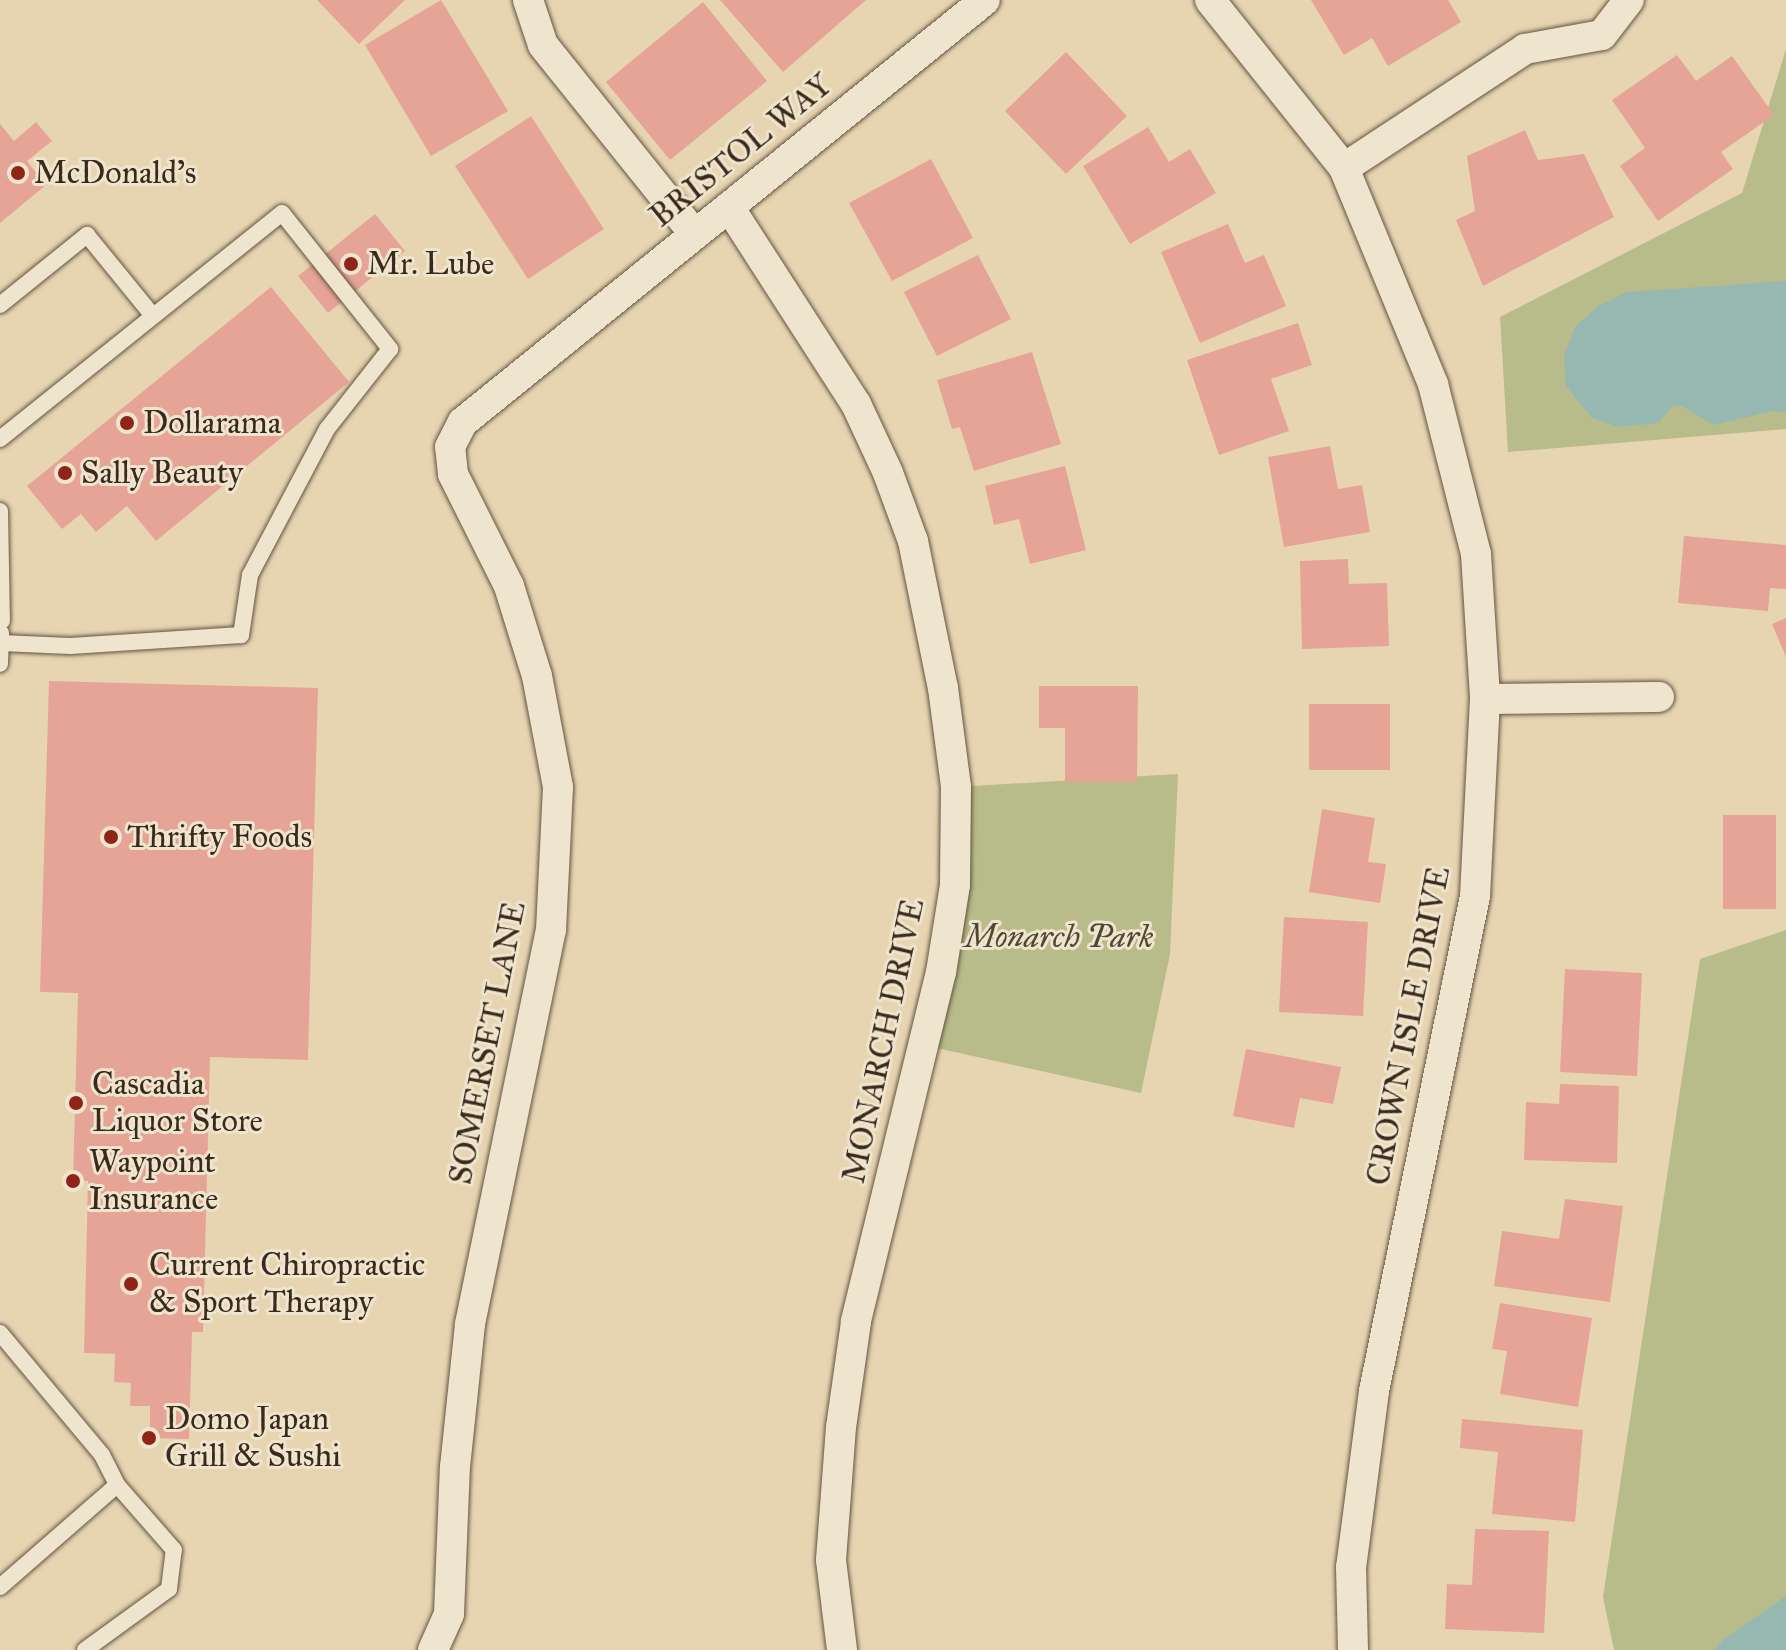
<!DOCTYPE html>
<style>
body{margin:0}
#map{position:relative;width:1786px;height:1650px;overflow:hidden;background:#e7d5b2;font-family:"IM FELL Great Primer",serif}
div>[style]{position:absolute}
.green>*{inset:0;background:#b8bc8a}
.water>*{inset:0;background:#97b8b1}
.building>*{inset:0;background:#e6a496}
.roads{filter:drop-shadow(0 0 2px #645542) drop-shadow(0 0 2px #645542)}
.service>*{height:16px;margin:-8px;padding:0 8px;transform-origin:8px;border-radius:8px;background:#efe4cd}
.minor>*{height:30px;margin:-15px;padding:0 15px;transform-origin:15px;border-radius:15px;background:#efe4cd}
.dots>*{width:22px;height:22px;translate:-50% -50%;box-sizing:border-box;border:4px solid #efe4cd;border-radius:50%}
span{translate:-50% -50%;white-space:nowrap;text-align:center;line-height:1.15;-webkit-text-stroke:6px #efe4cd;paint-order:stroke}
.street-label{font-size:32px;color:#392a1c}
.poi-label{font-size:32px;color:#392a1c}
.left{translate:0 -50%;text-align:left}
.park-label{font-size:32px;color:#524732;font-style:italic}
</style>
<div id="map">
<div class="green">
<div style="clip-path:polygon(1786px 49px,1786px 429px,1508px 452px,1500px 317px,1742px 193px)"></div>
<div style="clip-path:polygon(1178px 774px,1170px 954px,1141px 1093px,923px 1045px,956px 787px)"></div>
<div style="clip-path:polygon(1786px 930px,1786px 1650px,1614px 1650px,1603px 1597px,1700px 959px)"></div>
</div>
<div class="water">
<div style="clip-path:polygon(1786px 281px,1786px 412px,1772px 411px,1714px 425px,1680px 405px,1671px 407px,1659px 423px,1619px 427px,1592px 418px,1566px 386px,1564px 356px,1575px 327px,1598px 306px,1627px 292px)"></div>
<div style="clip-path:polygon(1786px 1596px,1786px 1650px,1714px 1650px,1724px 1639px)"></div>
</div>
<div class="building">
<div style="clip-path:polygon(317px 0,405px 0,359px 44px)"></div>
<div style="clip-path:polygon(441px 0,508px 111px,431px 156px,365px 45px)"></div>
<div style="clip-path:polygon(720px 0,866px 0,783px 72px)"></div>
<div style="clip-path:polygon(1311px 0,1448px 0,1461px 22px,1388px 66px,1372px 38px,1344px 55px)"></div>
<div style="clip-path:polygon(703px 2px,767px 81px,670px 160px,606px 82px)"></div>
<div style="clip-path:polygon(1066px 52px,1127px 116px,1066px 174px,1005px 111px)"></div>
<div style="clip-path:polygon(1677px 55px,1696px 81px,1732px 56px,1774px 115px,1721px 152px,1733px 169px,1658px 221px,1620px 166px,1645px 148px,1612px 100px)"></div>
<div style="clip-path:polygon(531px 116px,604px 229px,528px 279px,455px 166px)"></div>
<div style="clip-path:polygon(36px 122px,52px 141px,27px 161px,46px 185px,0 223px,0 124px,14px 141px)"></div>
<div style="clip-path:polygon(1148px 127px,1169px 162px,1190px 149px,1216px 193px,1130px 244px,1083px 166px)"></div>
<div style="clip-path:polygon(1525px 130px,1538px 160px,1584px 154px,1614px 217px,1483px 286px,1456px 220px,1475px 211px,1467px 156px)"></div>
<div style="clip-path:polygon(931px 159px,973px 238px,892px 281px,849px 203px)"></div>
<div style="clip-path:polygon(375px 214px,405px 251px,328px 313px,298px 276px)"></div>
<div style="clip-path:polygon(1228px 224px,1245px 263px,1264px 255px,1286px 306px,1200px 343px,1161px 252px)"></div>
<div style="clip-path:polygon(978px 255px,1011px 319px,937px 356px,904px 292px)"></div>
<div style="clip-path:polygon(271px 287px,349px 382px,156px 541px,127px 506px,96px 532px,81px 514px,62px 529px,27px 486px)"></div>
<div style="clip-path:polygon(1298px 323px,1312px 365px,1271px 379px,1289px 431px,1219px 455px,1187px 360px)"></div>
<div style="clip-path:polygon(1032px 352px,1061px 444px,974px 471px,960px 427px,952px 429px,937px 380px)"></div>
<div style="clip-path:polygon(1330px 446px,1338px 489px,1362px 485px,1370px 532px,1284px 547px,1268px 457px)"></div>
<div style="clip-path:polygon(1065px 466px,1086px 550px,1030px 564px,1019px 519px,994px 525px,985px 486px)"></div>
<div style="clip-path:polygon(1684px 536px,1786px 545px,1786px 589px,1770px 588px,1768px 611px,1678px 603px)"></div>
<div style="clip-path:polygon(1348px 559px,1349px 584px,1387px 583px,1389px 646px,1302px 649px,1300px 561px)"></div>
<div style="clip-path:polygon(1786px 618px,1786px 657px,1772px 624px)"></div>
<div style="clip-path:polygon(49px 681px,318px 688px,308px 1060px,210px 1057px,203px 1332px,192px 1332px,189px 1439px,150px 1438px,150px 1406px,130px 1406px,131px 1383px,114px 1382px,115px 1354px,84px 1353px,88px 1181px,73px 1181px,78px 993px,40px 992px)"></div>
<div style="clip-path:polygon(1039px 686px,1138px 686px,1137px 782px,1065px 782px,1065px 728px,1039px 728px)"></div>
<div style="clip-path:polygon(1309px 704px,1390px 704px,1390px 770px,1309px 770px)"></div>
<div style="clip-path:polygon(1322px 809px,1375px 818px,1368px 862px,1386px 864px,1380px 903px,1309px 892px)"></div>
<div style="clip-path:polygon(1723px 815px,1776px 815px,1776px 909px,1723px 909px)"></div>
<div style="clip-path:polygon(1284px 917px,1368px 922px,1363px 1016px,1279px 1012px)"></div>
<div style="clip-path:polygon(1565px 969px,1642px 973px,1637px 1076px,1560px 1072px)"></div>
<div style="clip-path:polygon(1246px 1049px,1341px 1067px,1333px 1104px,1300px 1098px,1294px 1128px,1233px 1116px)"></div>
<div style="clip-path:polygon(1560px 1084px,1619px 1086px,1617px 1163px,1524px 1160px,1526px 1102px,1559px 1104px)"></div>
<div style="clip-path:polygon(1565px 1199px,1623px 1206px,1610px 1302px,1494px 1286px,1502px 1231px,1559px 1239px)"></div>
<div style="clip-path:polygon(1500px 1303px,1592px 1318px,1578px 1407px,1500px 1394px,1507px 1351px,1492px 1349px)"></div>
<div style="clip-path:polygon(1462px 1419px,1583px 1430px,1575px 1522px,1492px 1514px,1498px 1452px,1460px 1448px)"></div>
<div style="clip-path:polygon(1475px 1529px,1549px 1531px,1544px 1633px,1445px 1629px,1447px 1584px,1472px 1585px)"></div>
</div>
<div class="roads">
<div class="service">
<div style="left:0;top:305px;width:112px;rotate:-38.8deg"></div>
<div style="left:87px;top:235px;width:104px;rotate:50.8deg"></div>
<div style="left:0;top:439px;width:361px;rotate:-38.7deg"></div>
<div style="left:282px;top:213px;width:174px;rotate:51.5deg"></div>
<div style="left:390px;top:349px;width:102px;rotate:128.2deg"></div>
<div style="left:327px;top:429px;width:165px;rotate:117.8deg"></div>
<div style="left:250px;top:575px;width:61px;rotate:98.5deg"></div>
<div style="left:241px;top:635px;width:171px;rotate:176.3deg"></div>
<div style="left:70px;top:646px;width:69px;rotate:-177.5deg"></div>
<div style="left:0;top:511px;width:110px;rotate:89deg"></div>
<div style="left:0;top:664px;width:31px;rotate:-88deg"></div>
<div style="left:0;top:1333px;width:159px;rotate:50.1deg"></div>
<div style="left:102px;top:1455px;width:34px;rotate:63deg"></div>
<div style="left:117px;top:1485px;width:155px;rotate:138.9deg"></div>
<div style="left:85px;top:1650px;width:104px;rotate:-36deg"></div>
<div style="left:169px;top:1589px;width:39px;rotate:-83deg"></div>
<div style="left:174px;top:1550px;width:86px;rotate:-131.2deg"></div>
</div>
<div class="minor">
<div style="left:528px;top:0;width:47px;rotate:71.6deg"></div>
<div style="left:543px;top:45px;width:243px;rotate:51.3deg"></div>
<div style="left:1210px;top:0;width:215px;rotate:51.4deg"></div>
<div style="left:1344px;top:168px;width:234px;rotate:67.6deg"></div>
<div style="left:1433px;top:384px;width:175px;rotate:75.8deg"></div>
<div style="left:1476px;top:554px;width:145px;rotate:86.4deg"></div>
<div style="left:1485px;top:699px;width:197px;rotate:92.9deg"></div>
<div style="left:1475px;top:896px;width:505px;rotate:101.53deg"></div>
<div style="left:1374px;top:1391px;width:177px;rotate:97.4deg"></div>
<div style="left:1351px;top:1567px;width:83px;rotate:88.6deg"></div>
<div style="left:1344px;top:168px;width:217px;rotate:-33.3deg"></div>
<div style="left:1525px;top:49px;width:78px;rotate:-10.3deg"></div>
<div style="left:1602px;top:35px;width:44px;rotate:-52.4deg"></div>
<div style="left:729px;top:207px;width:234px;rotate:57.2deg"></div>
<div style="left:856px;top:404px;width:76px;rotate:65.1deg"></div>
<div style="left:888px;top:473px;width:72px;rotate:69.8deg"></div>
<div style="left:913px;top:541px;width:150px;rotate:78.5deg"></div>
<div style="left:943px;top:688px;width:100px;rotate:82.5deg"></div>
<div style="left:956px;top:787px;width:98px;rotate:90.6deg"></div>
<div style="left:955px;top:885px;width:88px;rotate:99.1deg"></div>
<div style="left:941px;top:972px;width:360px;rotate:103.7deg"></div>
<div style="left:856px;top:1322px;width:106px;rotate:98.1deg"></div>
<div style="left:841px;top:1427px;width:133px;rotate:94.3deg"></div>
<div style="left:831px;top:1560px;width:91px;rotate:83deg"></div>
<div style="left:1485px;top:699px;width:174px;rotate:-0.7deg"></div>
<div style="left:433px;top:1650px;width:39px;rotate:-66deg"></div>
<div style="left:449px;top:1614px;width:147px;rotate:-87.7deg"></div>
<div style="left:455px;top:1467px;width:144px;rotate:-84deg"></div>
<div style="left:470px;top:1324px;width:402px;rotate:-78.4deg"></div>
<div style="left:551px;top:930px;width:143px;rotate:-87.2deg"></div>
<div style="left:558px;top:787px;width:113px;rotate:-100.7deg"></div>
<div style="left:537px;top:676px;width:94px;rotate:-107.3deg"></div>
<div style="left:509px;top:586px;width:125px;rotate:-116.6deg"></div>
<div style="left:453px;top:474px;width:27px;rotate:-96deg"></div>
<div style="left:450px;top:447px;width:28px;rotate:-63deg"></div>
<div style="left:463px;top:422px;width:671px;rotate:-38.95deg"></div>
</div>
</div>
<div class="dots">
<div style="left:18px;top:173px;background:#8f2418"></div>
<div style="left:351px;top:264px;background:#8f2418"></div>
<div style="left:127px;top:423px;background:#8f2418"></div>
<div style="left:65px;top:473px;background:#8f2418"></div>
<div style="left:111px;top:837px;background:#8f2418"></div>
<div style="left:76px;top:1103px;background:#8f2418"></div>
<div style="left:73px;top:1181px;background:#8f2418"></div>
<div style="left:131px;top:1284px;background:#8f2418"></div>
<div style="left:149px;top:1438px;background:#8f2418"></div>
</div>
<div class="street-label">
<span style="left:741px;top:151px;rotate:-39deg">BRISTOL WAY</span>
<span style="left:1409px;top:1026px;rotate:-79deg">CROWN ISLE DRIVE</span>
<span style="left:884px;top:1041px;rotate:-78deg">MONARCH DRIVE</span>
<span style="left:488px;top:1043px;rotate:-79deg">SOMERSET LANE</span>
</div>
<div class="poi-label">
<span class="left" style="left:34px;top:173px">McDonald's</span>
<span class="left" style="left:367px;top:264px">Mr. Lube</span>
<span class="left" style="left:143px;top:423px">Dollarama</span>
<span class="left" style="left:81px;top:473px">Sally Beauty</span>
<span class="left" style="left:127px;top:837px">Thrifty Foods</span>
<span class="left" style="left:92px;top:1103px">Cascadia<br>Liquor Store</span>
<span class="left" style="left:89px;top:1181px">Waypoint<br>Insurance</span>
<span class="left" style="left:149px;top:1284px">Current Chiropractic<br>&amp; Sport Therapy</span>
<span class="left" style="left:165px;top:1438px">Domo Japan<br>Grill &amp; Sushi</span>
</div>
<div class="park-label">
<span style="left:1059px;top:937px">Monarch Park</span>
</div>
</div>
